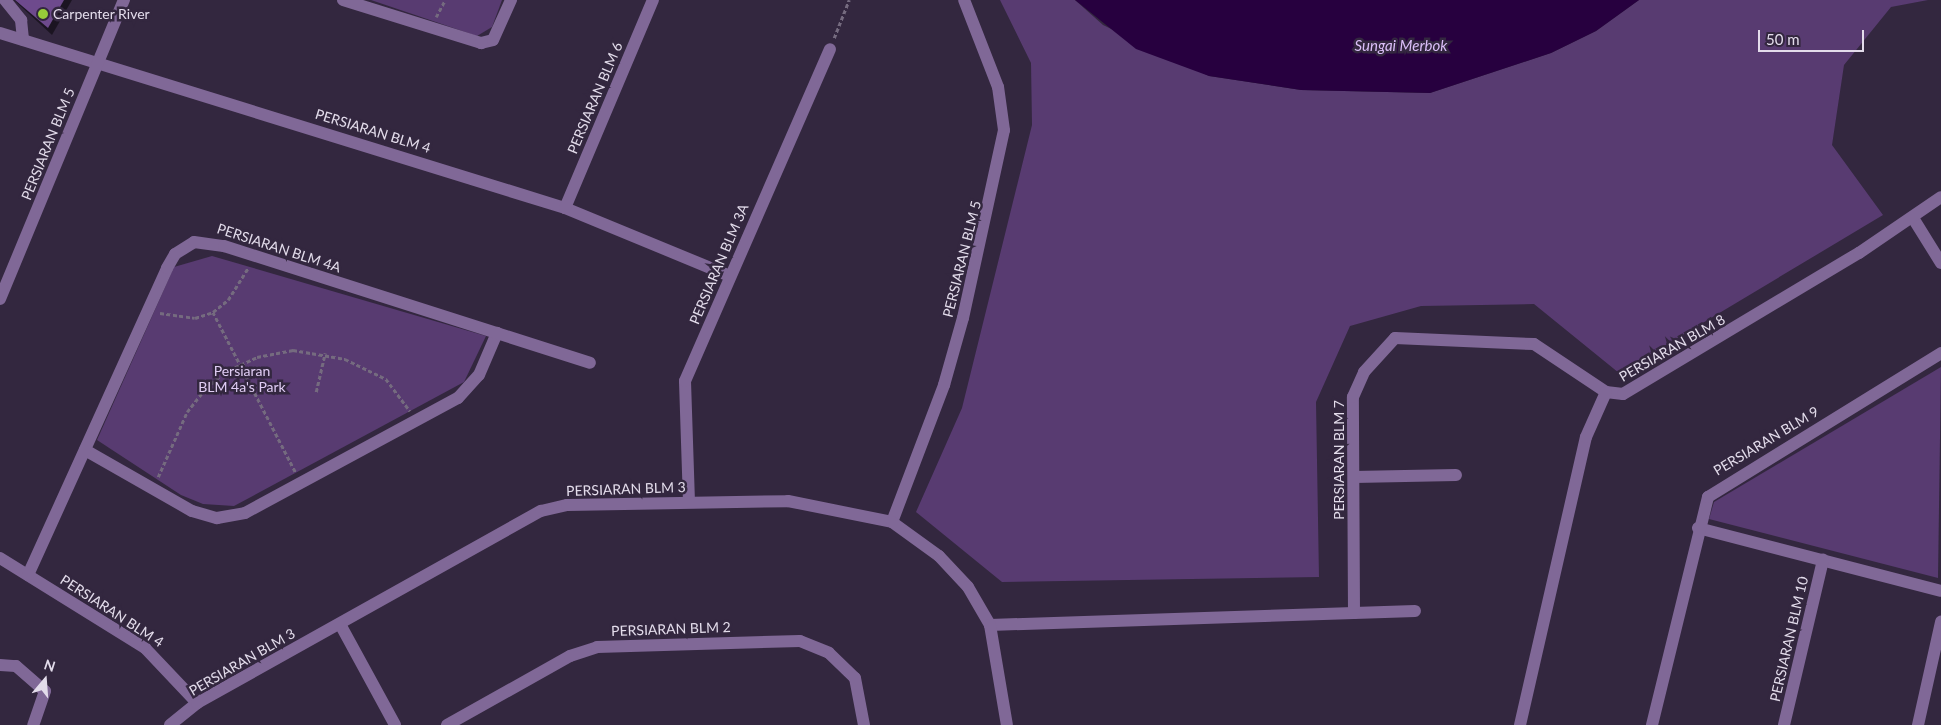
<!DOCTYPE html>
<style>
body{margin:0}
#map{position:relative;width:1941px;height:725px;overflow:hidden;background:#33273f;font-family:Lato,sans-serif}
div>[style]{position:absolute}
.green>*{inset:0;background:#583b71}
.water>*{inset:0;background:#27003f}
.shadow>*{inset:0;background:#0007}
.building>*{inset:0;background:#6e4a8d}
.path>*{height:2.5px;margin-top:-1.25px;transform-origin:0;background:repeating-linear-gradient(90deg,#756b7f 0 4px,transparent 0 6.5px)}
.minor>*{height:12px;margin:-6px;padding:0 6px;transform-origin:6px;border-radius:6px;background:#806897}
.dots>*{width:14px;height:14px;translate:-50% -50%;box-sizing:border-box;border:2px solid #33273f;border-radius:50%}
span{translate:-50% -50%;white-space:nowrap;text-align:center;line-height:1.15;-webkit-text-stroke:5px #33273f;paint-order:stroke}
.poi-label{font-size:14px;color:#e3dceb}
.left{translate:0 -50%;text-align:left}
.street-label{font-size:14px;color:#e3dceb}
.park-label{font-size:14px;color:#e0cdf4}
.water-label{font-size:15px;color:#dbbef8;font-style:italic}
.north{position:absolute;left:20px;top:655px;width:50px;height:50px;-webkit-text-stroke:4px #33273f;paint-order:stroke;rotate:18deg;font-size:14px;font-weight:700;line-height:20px;text-align:center;color:#e3dceb}
.north::after{content:'';display:block;margin:auto;width:18px;height:22px;background:#e3dceb;clip-path:polygon(50% 0,100% 100%,50% 72%,0 100%)}
.scale{position:absolute;left:1758px;top:30px;width:106px;height:22px;box-sizing:border-box;border:2px solid #e3dceb;border-top:0;padding-left:6px;font-size:15px;line-height:18px;white-space:nowrap;color:#e3dceb;-webkit-text-stroke:4px #33273f;paint-order:stroke}
</style>
<div id="map">
<div class="green">
<div style="clip-path:polygon(371px 0,502px 0,492px 27px,477px 36px)"></div>
<div style="clip-path:polygon(1000px 0,1075px 0,1103px 25px,1209px 76px,1301px 90px,1430px 93px,1551px 53px,1596px 31px,1639px 0,1928px 0,1891px 7px,1844px 65px,1832px 145px,1883px 215px,1619px 373px,1534px 304px,1421px 306px,1350px 326px,1316px 402px,1319px 577px,1002px 582px,916px 512px,962px 408px,1032px 125px,1031px 63px)"></div>
<div style="clip-path:polygon(212px 256px,486px 336px,464px 382px,234px 506px,203px 504px,181px 495px,97px 440px,174px 267px)"></div>
<div style="clip-path:polygon(1941px 367px,1938px 578px,1709px 519px,1714px 502px)"></div>
</div>
<div class="water">
<div style="clip-path:polygon(1075px 0,1639px 0,1596px 31px,1551px 53px,1430px 93px,1301px 90px,1209px 76px,1136px 49px)"></div>
</div>
<div class="shadow">
<div style="clip-path:polygon(14px 0,72px 0,52px 35px)"></div>
</div>
<div class="building">
<div style="clip-path:polygon(15px 0,64px 0,48px 28px)"></div>
</div>
<div class="path">
<div style="left:436px;top:17px;width:19px;rotate:-62deg"></div>
<div style="left:834px;top:38px;width:41px;rotate:-68.5deg"></div>
<div style="left:213px;top:312px;width:181px;rotate:62.7deg"></div>
<div style="left:160px;top:313px;width:35px;rotate:8deg"></div>
<div style="left:195px;top:318px;width:19px;rotate:-18deg"></div>
<div style="left:213px;top:312px;width:19px;rotate:-39deg"></div>
<div style="left:228px;top:300px;width:38px;rotate:-58deg"></div>
<div style="left:316px;top:392px;width:40px;rotate:-77deg"></div>
<div style="left:158px;top:477px;width:71px;rotate:-66deg"></div>
<div style="left:187px;top:412px;width:24px;rotate:-52deg"></div>
<div style="left:202px;top:393px;width:29px;rotate:-44deg"></div>
<div style="left:223px;top:373px;width:38px;rotate:-25deg"></div>
<div style="left:257px;top:357px;width:37px;rotate:-11deg"></div>
<div style="left:293px;top:350px;width:53px;rotate:9.8deg"></div>
<div style="left:345px;top:359px;width:46px;rotate:26deg"></div>
<div style="left:386px;top:379px;width:40px;rotate:53deg"></div>
</div>
<div class="minor">
<div style="left:5px;top:0;width:26px;rotate:51deg"></div>
<div style="left:21px;top:20px;width:20px;rotate:84deg"></div>
<div style="left:343px;top:0;width:145px;rotate:17.3deg"></div>
<div style="left:481px;top:43px;width:12px;rotate:-14deg"></div>
<div style="left:493px;top:40px;width:44px;rotate:-65.8deg"></div>
<div style="left:0;top:33px;width:591px;rotate:17.21deg"></div>
<div style="left:565px;top:208px;width:178px;rotate:22.4deg"></div>
<div style="left:565px;top:208px;width:226px;rotate:-67.1deg"></div>
<div style="left:1913px;top:218px;width:53px;rotate:58.1deg"></div>
<div style="left:0;top:299px;width:324px;rotate:-67.5deg"></div>
<div style="left:85px;top:450px;width:123px;rotate:29.7deg"></div>
<div style="left:192px;top:511px;width:26px;rotate:16deg"></div>
<div style="left:217px;top:518px;width:28px;rotate:-10deg"></div>
<div style="left:245px;top:513px;width:242px;rotate:-28.4deg"></div>
<div style="left:458px;top:398px;width:31px;rotate:-48deg"></div>
<div style="left:479px;top:375px;width:46px;rotate:-66.8deg"></div>
<div style="left:1354px;top:477px;width:102px;rotate:-1.1deg"></div>
<div style="left:689px;top:502px;width:121px;rotate:-91.9deg"></div>
<div style="left:685px;top:381px;width:362px;rotate:-66.4deg"></div>
<div style="left:892px;top:522px;width:147px;rotate:-69.2deg"></div>
<div style="left:944px;top:385px;width:70px;rotate:-74.2deg"></div>
<div style="left:963px;top:318px;width:192px;rotate:-77.7deg"></div>
<div style="left:1004px;top:130px;width:43px;rotate:-97.9deg"></div>
<div style="left:998px;top:87px;width:93px;rotate:-111.3deg"></div>
<div style="left:1698px;top:528px;width:251px;rotate:14.5deg"></div>
<div style="left:0;top:558px;width:171px;rotate:31.8deg"></div>
<div style="left:145px;top:648px;width:76px;rotate:46.6deg"></div>
<div style="left:28px;top:575px;width:337px;rotate:-65.6deg"></div>
<div style="left:167px;top:268px;width:16px;rotate:-60deg"></div>
<div style="left:175px;top:254px;width:22px;rotate:-32deg"></div>
<div style="left:194px;top:242px;width:30px;rotate:8deg"></div>
<div style="left:224px;top:246px;width:384px;rotate:17.7deg"></div>
<div style="left:1354px;top:613px;width:61px;rotate:-1.9deg"></div>
<div style="left:340px;top:624px;width:115px;rotate:61.4deg"></div>
<div style="left:990px;top:625px;width:364px;rotate:-1.9deg"></div>
<div style="left:1354px;top:613px;width:216px;rotate:-90.3deg"></div>
<div style="left:1353px;top:397px;width:27px;rotate:-66deg"></div>
<div style="left:1364px;top:372px;width:46px;rotate:-47.6deg"></div>
<div style="left:1395px;top:338px;width:139px;rotate:2.5deg"></div>
<div style="left:1534px;top:344px;width:87px;rotate:33.7deg"></div>
<div style="left:1606px;top:392px;width:17px;rotate:7deg"></div>
<div style="left:1623px;top:394px;width:275px;rotate:-30.9deg"></div>
<div style="left:1859px;top:253px;width:99px;rotate:-34.3deg"></div>
<div style="left:0;top:665px;width:16px;rotate:4deg"></div>
<div style="left:16px;top:666px;width:38px;rotate:41deg"></div>
<div style="left:45px;top:691px;width:36px;rotate:109deg"></div>
<div style="left:170px;top:725px;width:35px;rotate:-39deg"></div>
<div style="left:197px;top:703px;width:394px;rotate:-29.2deg"></div>
<div style="left:541px;top:511px;width:27px;rotate:-13deg"></div>
<div style="left:567px;top:505px;width:221px;rotate:-1deg"></div>
<div style="left:788px;top:501px;width:106px;rotate:11.4deg"></div>
<div style="left:892px;top:522px;width:58px;rotate:35.9deg"></div>
<div style="left:939px;top:556px;width:42px;rotate:46.9deg"></div>
<div style="left:968px;top:587px;width:44px;rotate:59.9deg"></div>
<div style="left:990px;top:625px;width:101px;rotate:80.4deg"></div>
<div style="left:447px;top:725px;width:141px;rotate:-29.3deg"></div>
<div style="left:570px;top:656px;width:28px;rotate:-18deg"></div>
<div style="left:597px;top:647px;width:203px;rotate:-1.7deg"></div>
<div style="left:800px;top:641px;width:31px;rotate:22deg"></div>
<div style="left:829px;top:653px;width:36px;rotate:44deg"></div>
<div style="left:855px;top:678px;width:48px;rotate:79.2deg"></div>
<div style="left:1520px;top:725px;width:295px;rotate:-77.1deg"></div>
<div style="left:1586px;top:437px;width:49px;rotate:-66deg"></div>
<div style="left:1652px;top:725px;width:235px;rotate:-76.2deg"></div>
<div style="left:1708px;top:497px;width:274px;rotate:-31.7deg"></div>
<div style="left:1784px;top:725px;width:170px;rotate:-76.7deg"></div>
<div style="left:1918px;top:725px;width:106px;rotate:-77.4deg"></div>
</div>
<div class="dots">
<div style="left:43px;top:14px;background:#97cc39"></div>
</div>
<div class="poi-label">
<span class="left" style="left:53px;top:14px">Carpenter River</span>
</div>
<div class="street-label">
<span style="left:595px;top:98px;rotate:-67deg">PERSIARAN BLM 6</span>
<span style="left:373px;top:131px;rotate:17deg">PERSIARAN BLM 4</span>
<span style="left:48px;top:144px;rotate:-68deg">PERSIARAN BLM 5</span>
<span style="left:279px;top:248px;rotate:18deg">PERSIARAN BLM 4A</span>
<span style="left:962px;top:259px;rotate:-76deg">PERSIARAN BLM 5</span>
<span style="left:719px;top:264px;rotate:-67deg">PERSIARAN BLM 3A</span>
<span style="left:1672px;top:348px;rotate:-30deg">PERSIARAN BLM 8</span>
<span style="left:1766px;top:441px;rotate:-31deg">PERSIARAN BLM 9</span>
<span style="left:1339px;top:460px;rotate:-90deg">PERSIARAN BLM 7</span>
<span style="left:626px;top:489px;rotate:-2deg">PERSIARAN BLM 3</span>
<span style="left:112px;top:611px;rotate:33deg">PERSIARAN BLM 4</span>
<span style="left:671px;top:629px;rotate:-2deg">PERSIARAN BLM 2</span>
<span style="left:1789px;top:639px;rotate:-77deg">PERSIARAN BLM 10</span>
<span style="left:242px;top:662px;rotate:-30deg">PERSIARAN BLM 3</span>
</div>
<div class="park-label">
<span style="left:242px;top:379px">Persiaran<br>BLM 4a's Park</span>
</div>
<div class="water-label">
<span style="left:1401px;top:46px">Sungai Merbok</span>
</div>
<div class="north">N</div>
<div class="scale">50 m</div>
</div>
